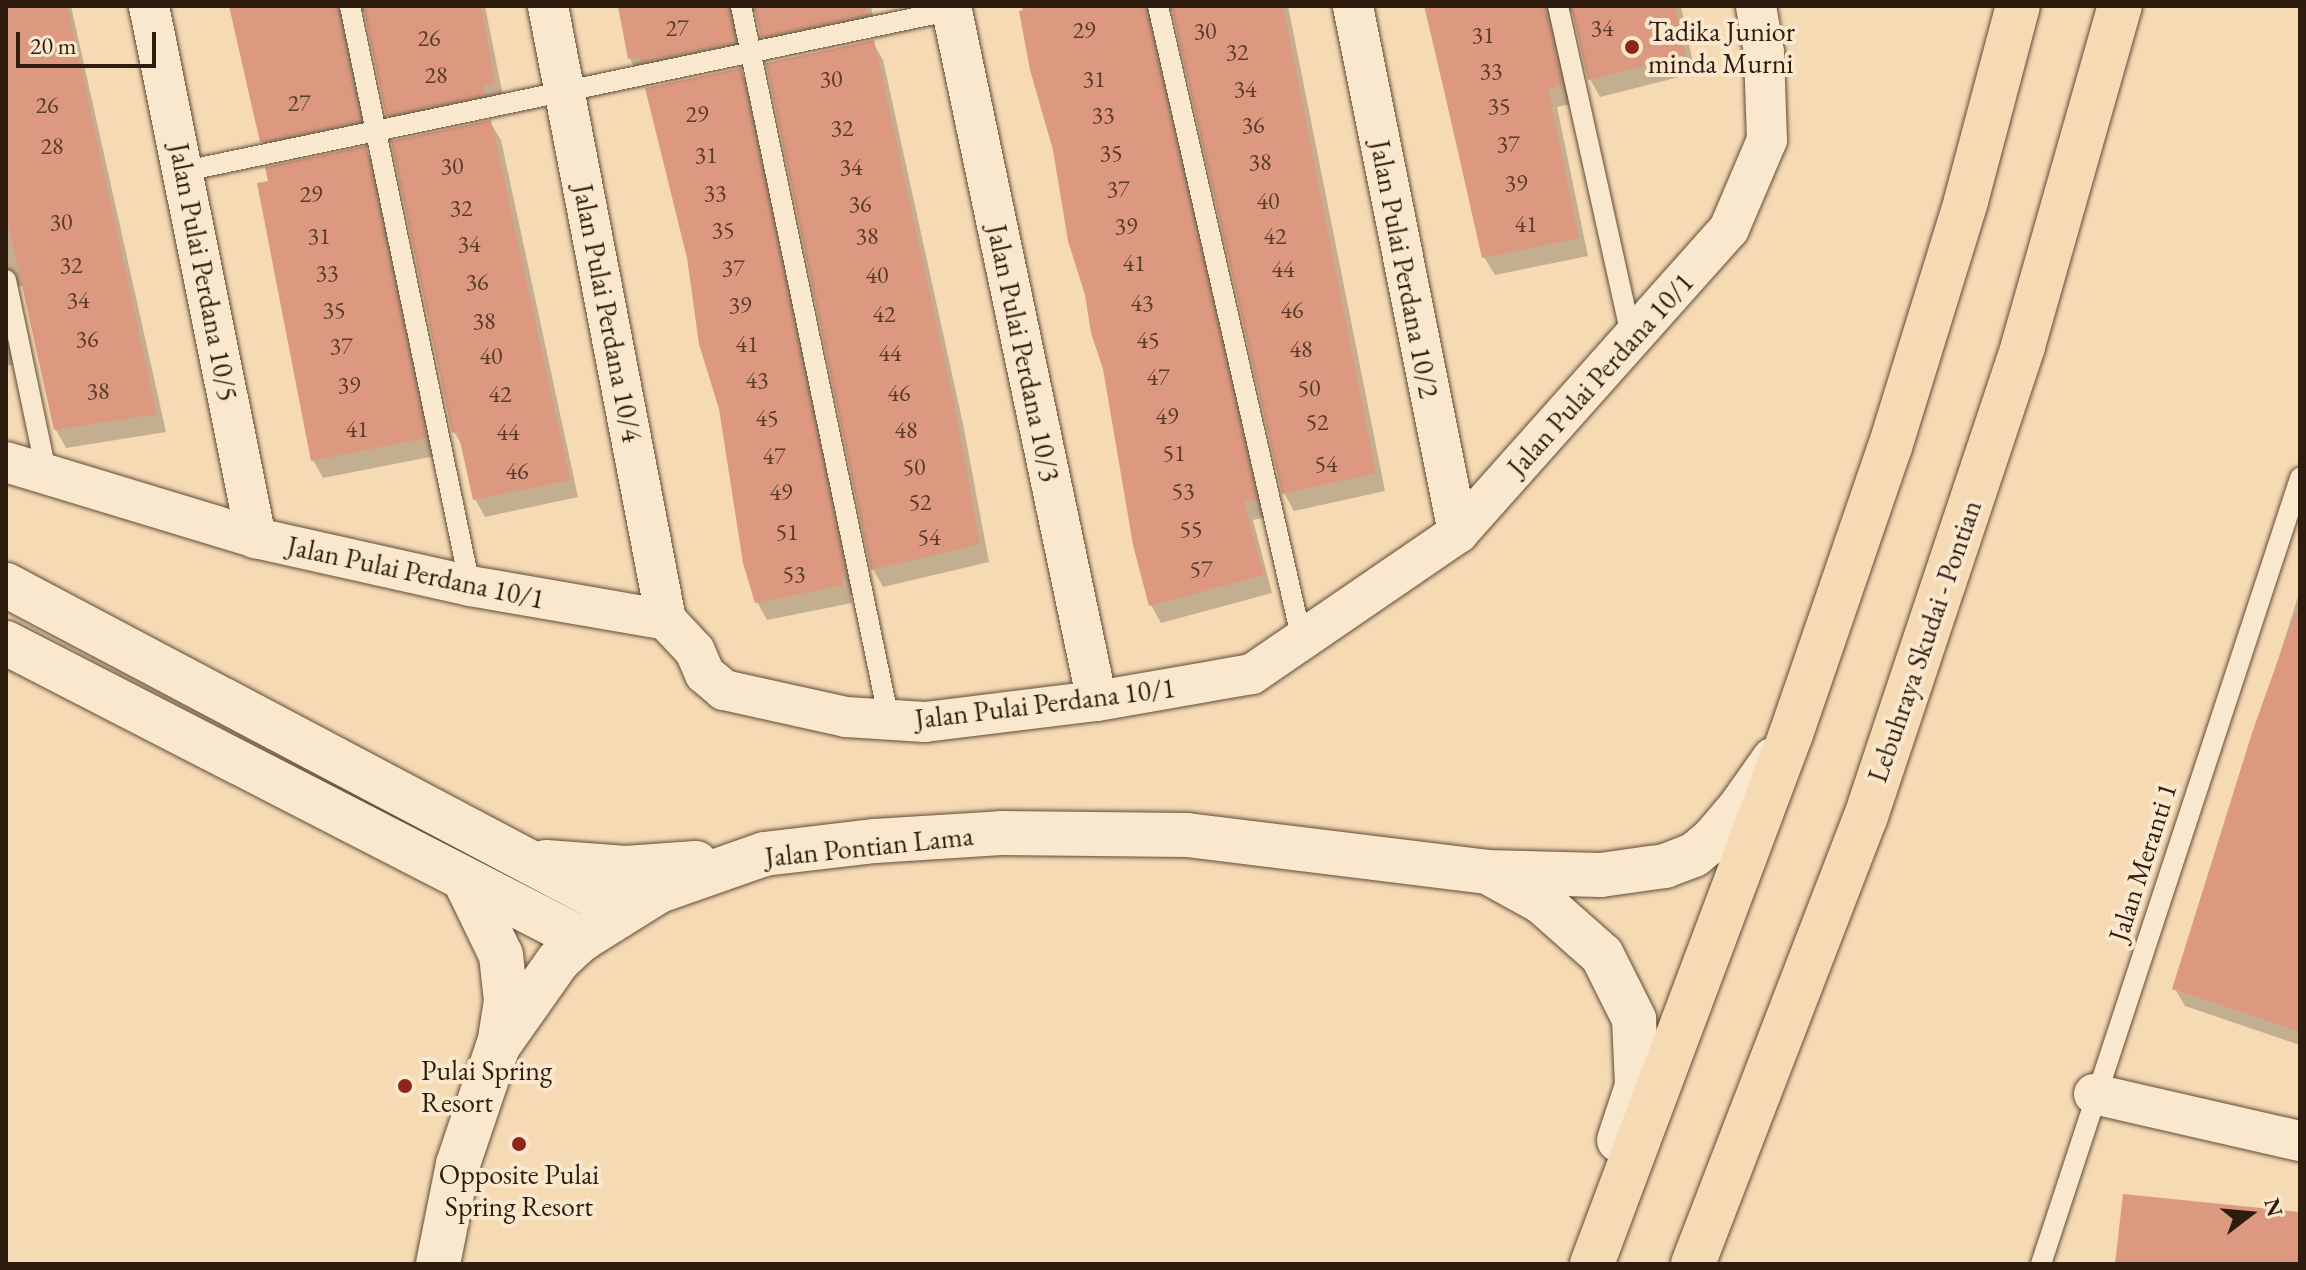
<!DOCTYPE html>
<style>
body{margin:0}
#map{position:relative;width:2306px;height:1270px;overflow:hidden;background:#f6dab4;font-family:"EB Garamond",serif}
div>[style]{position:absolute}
.shadow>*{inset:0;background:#0003}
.building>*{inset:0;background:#dc997f}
.roads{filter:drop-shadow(0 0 2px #604c38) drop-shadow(0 0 2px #604c38)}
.service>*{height:20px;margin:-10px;padding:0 10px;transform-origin:10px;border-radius:10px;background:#f9e7ce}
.minor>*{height:40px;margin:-20px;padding:0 20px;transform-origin:20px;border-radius:20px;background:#f9e7ce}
.tertiary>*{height:44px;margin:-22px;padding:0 22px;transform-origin:22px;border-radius:22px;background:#f9e7ce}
.trunk>*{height:44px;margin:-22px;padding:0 22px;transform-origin:22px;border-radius:22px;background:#f6dab4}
.dots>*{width:22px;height:22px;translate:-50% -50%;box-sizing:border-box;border:4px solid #f9e7ce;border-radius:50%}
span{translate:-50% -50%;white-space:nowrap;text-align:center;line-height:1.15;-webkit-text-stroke:8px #f9e7ce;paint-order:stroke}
.number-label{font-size:24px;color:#5a3c2a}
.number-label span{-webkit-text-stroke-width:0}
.poi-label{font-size:28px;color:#2e1d0e}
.left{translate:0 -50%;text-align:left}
.street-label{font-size:28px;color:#2e1d0e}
.frame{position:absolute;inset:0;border:8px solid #2e1d0e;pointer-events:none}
.north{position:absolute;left:2210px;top:1174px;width:80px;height:80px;-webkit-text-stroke:6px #f9e7ce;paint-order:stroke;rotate:74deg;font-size:22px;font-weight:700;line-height:32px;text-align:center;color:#2e1d0e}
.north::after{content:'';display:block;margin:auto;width:28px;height:36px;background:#2e1d0e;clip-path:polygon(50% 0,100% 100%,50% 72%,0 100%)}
.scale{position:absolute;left:16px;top:32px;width:140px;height:36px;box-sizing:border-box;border:4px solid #2e1d0e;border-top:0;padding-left:10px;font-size:24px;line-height:28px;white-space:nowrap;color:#2e1d0e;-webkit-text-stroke:6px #f9e7ce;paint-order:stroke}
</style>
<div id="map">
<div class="shadow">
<div style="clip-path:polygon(6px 6px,71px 6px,166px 432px,66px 448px,56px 430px,23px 286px,8px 287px,6px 292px)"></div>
<div style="clip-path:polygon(233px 6px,485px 6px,504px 101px,398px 133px,388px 115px,366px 11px,357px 11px,369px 139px,272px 159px,262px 141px)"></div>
<div style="clip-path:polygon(621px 6px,871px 6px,876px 33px,773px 54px,763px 36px,758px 13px,750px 10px,744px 60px,640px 76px,630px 59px)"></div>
<div style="clip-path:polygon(1022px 6px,1288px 6px,1385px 491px,1294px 511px,1284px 493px,1175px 11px,1165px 11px,1265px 517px,1253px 520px,1272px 593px,1161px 623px,1151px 605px,1104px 368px,1055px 149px,1032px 69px)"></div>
<div style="clip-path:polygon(1424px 6px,1681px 6px,1695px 73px,1600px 97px,1590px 79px,1574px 13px,1567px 10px,1571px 104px,1557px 107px,1588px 256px,1495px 275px,1484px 257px)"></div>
<div style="clip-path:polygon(873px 42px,883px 60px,963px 424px,989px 562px,883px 587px,873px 569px)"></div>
<div style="clip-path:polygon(740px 70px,750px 88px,855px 594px,850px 595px,852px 603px,767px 620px,757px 602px)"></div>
<div style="clip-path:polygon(490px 122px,501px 140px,578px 497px,485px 517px,475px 499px,464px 449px,454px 432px)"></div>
<div style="clip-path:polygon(365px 149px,375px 166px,435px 456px,323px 478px,313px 460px)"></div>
<div style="clip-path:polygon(6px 319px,15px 364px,6px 366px)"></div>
<div style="clip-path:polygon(2300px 590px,2300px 1045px,2185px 1006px,2175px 989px)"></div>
</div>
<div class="building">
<div style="clip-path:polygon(6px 6px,67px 6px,157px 414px,54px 430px,6px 213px)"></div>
<div style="clip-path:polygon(229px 6px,337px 6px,360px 121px,260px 142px)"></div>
<div style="clip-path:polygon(363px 6px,481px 6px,495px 83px,483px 86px,485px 95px,386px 116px)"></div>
<div style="clip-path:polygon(618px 6px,728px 6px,735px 42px,640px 62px,639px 57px,628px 59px)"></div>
<div style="clip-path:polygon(754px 6px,865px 6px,867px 15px,761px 37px)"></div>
<div style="clip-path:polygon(1041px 6px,1145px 6px,1257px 499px,1244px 502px,1264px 575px,1149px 606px,1133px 545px,1103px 369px,1091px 333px,1085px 295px,1068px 241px,1053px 150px,1030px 70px,1019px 11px)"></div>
<div style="clip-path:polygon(1171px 6px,1283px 6px,1376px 473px,1282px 494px)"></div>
<div style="clip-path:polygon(1425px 6px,1545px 6px,1562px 86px,1548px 89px,1579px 238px,1482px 258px)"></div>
<div style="clip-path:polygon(1571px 6px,1675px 6px,1686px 55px,1588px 80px)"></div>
<div style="clip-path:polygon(874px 40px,954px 404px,980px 544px,871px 570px,766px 63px)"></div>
<div style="clip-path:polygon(741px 68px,846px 576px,842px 577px,843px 585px,755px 603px,743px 563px,719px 409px,699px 344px,687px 258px,645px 88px)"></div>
<div style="clip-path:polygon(491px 120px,570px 480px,473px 500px,458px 432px,452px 433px,391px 141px)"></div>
<div style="clip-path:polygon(366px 146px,426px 438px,311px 461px,257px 183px,268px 181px,265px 167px)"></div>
<div style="clip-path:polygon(2295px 612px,2300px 613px,2300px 1032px,2172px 989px,2252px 733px)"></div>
<div style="clip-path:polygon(2123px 1194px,2300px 1212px,2300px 1264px,2115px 1264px)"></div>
</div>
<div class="roads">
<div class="service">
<div style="left:350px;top:6px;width:592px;rotate:78.31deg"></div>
<div style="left:741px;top:6px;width:729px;rotate:78.29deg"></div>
<div style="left:1158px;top:6px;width:651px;rotate:77.22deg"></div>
<div style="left:1558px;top:6px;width:342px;rotate:77.5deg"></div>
<div style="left:185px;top:171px;width:790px;rotate:-11.84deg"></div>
<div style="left:6px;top:280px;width:200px;rotate:78.2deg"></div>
<div style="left:2041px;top:1264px;width:828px;rotate:-71.76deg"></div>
</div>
<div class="minor">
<div style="left:149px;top:6px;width:543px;rotate:78.63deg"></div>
<div style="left:548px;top:6px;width:625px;rotate:79.12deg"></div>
<div style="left:951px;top:6px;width:710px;rotate:78.14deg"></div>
<div style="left:1353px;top:6px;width:537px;rotate:78.73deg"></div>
<div style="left:6px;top:462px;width:261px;rotate:16.9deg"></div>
<div style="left:256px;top:538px;width:219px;rotate:12.6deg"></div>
<div style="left:470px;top:586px;width:199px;rotate:9.8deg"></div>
<div style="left:666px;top:620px;width:42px;rotate:46.9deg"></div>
<div style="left:695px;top:651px;width:25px;rotate:67deg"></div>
<div style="left:705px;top:674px;width:25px;rotate:40deg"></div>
<div style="left:724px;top:690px;width:125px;rotate:12.5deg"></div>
<div style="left:846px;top:717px;width:79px;rotate:3.6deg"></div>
<div style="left:925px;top:722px;width:173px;rotate:-7deg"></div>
<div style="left:1097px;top:701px;width:157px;rotate:-9.9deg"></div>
<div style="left:1252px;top:674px;width:250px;rotate:-34.4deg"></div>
<div style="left:1458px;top:533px;width:407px;rotate:-48.3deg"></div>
<div style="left:1729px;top:229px;width:97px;rotate:-66.9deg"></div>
<div style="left:1767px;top:140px;width:88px;rotate:-92deg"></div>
<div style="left:1764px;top:52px;width:47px;rotate:-99.9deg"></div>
<div style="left:2094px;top:1094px;width:211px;rotate:12.9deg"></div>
</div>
<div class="tertiary">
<div style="left:6px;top:585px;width:699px;rotate:27.88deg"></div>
<div style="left:6px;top:643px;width:648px;rotate:27.2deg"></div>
<div style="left:546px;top:862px;width:80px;rotate:4.3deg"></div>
<div style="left:626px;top:868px;width:70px;rotate:-4.1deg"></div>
<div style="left:1493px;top:875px;width:56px;rotate:28.9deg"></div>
<div style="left:1542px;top:902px;width:80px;rotate:41.5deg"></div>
<div style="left:1602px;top:955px;width:72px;rotate:63.4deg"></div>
<div style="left:1634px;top:1019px;width:67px;rotate:87.4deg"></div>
<div style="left:1637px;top:1086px;width:57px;rotate:108.4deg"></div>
<div style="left:465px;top:881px;width:82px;rotate:64.1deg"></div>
<div style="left:501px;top:955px;width:46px;rotate:83.8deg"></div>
<div style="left:506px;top:1001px;width:39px;rotate:99deg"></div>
<div style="left:438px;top:1264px;width:102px;rotate:-78.7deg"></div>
<div style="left:458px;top:1164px;width:125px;rotate:-71.3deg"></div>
<div style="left:498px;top:1046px;width:104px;rotate:-54.8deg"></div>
<div style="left:558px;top:961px;width:33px;rotate:-43deg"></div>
<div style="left:582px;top:939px;width:91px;rotate:-31.9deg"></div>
<div style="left:659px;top:891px;width:111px;rotate:-19.4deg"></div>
<div style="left:764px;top:854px;width:112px;rotate:-6.7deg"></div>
<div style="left:875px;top:841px;width:126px;rotate:-3.6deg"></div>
<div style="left:1001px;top:833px;width:186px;rotate:0.6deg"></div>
<div style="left:1187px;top:835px;width:302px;rotate:7deg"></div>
<div style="left:1487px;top:872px;width:114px;rotate:1.5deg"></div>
<div style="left:1601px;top:875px;width:65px;rotate:-8deg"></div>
<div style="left:1665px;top:866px;width:31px;rotate:-21deg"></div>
<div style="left:1694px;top:855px;width:26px;rotate:-40deg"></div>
<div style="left:1714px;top:838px;width:42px;rotate:-49.8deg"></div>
<div style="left:1741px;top:806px;width:57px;rotate:-54.9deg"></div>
</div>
<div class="trunk">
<div style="left:1592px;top:1264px;width:566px;rotate:-69.42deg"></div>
<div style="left:1791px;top:734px;width:304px;rotate:-71deg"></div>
<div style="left:1890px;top:447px;width:257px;rotate:-72.8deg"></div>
<div style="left:1966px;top:201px;width:202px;rotate:-75.1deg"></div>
<div style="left:1693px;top:1264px;width:477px;rotate:-68.9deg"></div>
<div style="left:1865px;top:819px;width:499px;rotate:-71.5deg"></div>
<div style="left:2023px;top:346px;width:354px;rotate:-74.1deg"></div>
</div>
</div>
<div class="dots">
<div style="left:1632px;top:47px;background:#8f2418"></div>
<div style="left:405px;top:1086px;background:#8f2418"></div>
<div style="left:519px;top:1144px;background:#8f2418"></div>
</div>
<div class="number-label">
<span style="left:677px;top:28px">27</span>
<span style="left:1602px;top:28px">34</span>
<span style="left:1084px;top:30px">29</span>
<span style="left:1205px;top:31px">30</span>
<span style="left:1483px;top:35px">31</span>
<span style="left:429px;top:38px">26</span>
<span style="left:1237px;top:52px">32</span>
<span style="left:1491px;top:71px">33</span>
<span style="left:436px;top:75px">28</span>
<span style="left:831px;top:79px">30</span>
<span style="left:1094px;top:79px">31</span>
<span style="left:1245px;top:89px">34</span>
<span style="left:299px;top:103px">27</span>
<span style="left:47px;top:105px">26</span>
<span style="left:1499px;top:106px">35</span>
<span style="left:697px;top:114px">29</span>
<span style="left:1103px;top:115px">33</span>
<span style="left:1253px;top:125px">36</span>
<span style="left:842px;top:128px">32</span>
<span style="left:1508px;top:144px">37</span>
<span style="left:52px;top:146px">28</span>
<span style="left:1111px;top:153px">35</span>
<span style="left:706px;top:155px">31</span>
<span style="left:1260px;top:162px">38</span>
<span style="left:452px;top:166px">30</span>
<span style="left:851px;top:167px">34</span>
<span style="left:1516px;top:183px">39</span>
<span style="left:1118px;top:189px">37</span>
<span style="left:715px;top:193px">33</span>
<span style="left:311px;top:194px">29</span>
<span style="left:1268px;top:201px">40</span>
<span style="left:860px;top:204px">36</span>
<span style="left:461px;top:208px">32</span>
<span style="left:61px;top:222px">30</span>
<span style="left:1526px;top:224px">41</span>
<span style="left:1126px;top:226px">39</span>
<span style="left:723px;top:230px">35</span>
<span style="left:319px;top:236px">31</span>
<span style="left:867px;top:236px">38</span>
<span style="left:1275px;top:236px">42</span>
<span style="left:469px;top:244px">34</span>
<span style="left:1134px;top:263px">41</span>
<span style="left:71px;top:265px">32</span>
<span style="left:733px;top:268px">37</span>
<span style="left:1283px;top:269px">44</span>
<span style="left:327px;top:273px">33</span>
<span style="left:877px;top:275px">40</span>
<span style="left:477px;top:282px">36</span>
<span style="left:78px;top:300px">34</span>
<span style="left:1142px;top:303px">43</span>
<span style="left:740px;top:305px">39</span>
<span style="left:334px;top:310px">35</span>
<span style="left:1292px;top:310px">46</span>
<span style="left:884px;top:314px">42</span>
<span style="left:484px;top:321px">38</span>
<span style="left:87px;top:339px">36</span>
<span style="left:1148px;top:340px">45</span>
<span style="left:747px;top:344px">41</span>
<span style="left:341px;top:346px">37</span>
<span style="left:1301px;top:349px">48</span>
<span style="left:890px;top:353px">44</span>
<span style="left:491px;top:356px">40</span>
<span style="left:1158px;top:377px">47</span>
<span style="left:757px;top:380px">43</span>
<span style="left:349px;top:385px">39</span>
<span style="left:1309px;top:388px">50</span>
<span style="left:98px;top:391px">38</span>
<span style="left:899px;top:393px">46</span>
<span style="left:500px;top:394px">42</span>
<span style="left:1167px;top:416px">49</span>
<span style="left:767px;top:418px">45</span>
<span style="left:1317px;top:422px">52</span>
<span style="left:357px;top:429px">41</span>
<span style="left:906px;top:430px">48</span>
<span style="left:508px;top:432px">44</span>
<span style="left:1174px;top:453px">51</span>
<span style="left:774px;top:456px">47</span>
<span style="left:1326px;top:464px">54</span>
<span style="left:914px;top:467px">50</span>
<span style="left:517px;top:471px">46</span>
<span style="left:1183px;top:491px">53</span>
<span style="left:781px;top:492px">49</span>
<span style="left:920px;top:502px">52</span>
<span style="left:1191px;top:529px">55</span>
<span style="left:787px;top:532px">51</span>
<span style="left:929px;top:537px">54</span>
<span style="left:1201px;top:569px">57</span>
<span style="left:794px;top:574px">53</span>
</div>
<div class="poi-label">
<span class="left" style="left:1648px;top:47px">Tadika Junior<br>minda Murni</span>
<span class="left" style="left:421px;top:1086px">Pulai Spring<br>Resort</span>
<span style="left:519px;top:1190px">Opposite Pulai<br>Spring Resort</span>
</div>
<div class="street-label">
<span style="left:1405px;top:269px;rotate:79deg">Jalan Pulai Perdana 10/2</span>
<span style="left:204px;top:272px;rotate:79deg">Jalan Pulai Perdana 10/5</span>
<span style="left:608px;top:313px;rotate:79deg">Jalan Pulai Perdana 10/4</span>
<span style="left:1024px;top:353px;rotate:78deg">Jalan Pulai Perdana 10/3</span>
<span style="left:1600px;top:374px;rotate:-48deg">Jalan Pulai Perdana 10/1</span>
<span style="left:416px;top:572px;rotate:12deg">Jalan Pulai Perdana 10/1</span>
<span style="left:1924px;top:641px;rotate:-71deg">Lebuhraya Skudai - Pontian</span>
<span style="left:1045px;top:703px;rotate:-7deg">Jalan Pulai Perdana 10/1</span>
<span style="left:869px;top:846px;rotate:-6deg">Jalan Pontian Lama</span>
<span style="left:2142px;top:862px;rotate:-72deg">Jalan Meranti 1</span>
</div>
<div class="frame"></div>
<div class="north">N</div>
<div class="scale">20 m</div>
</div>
